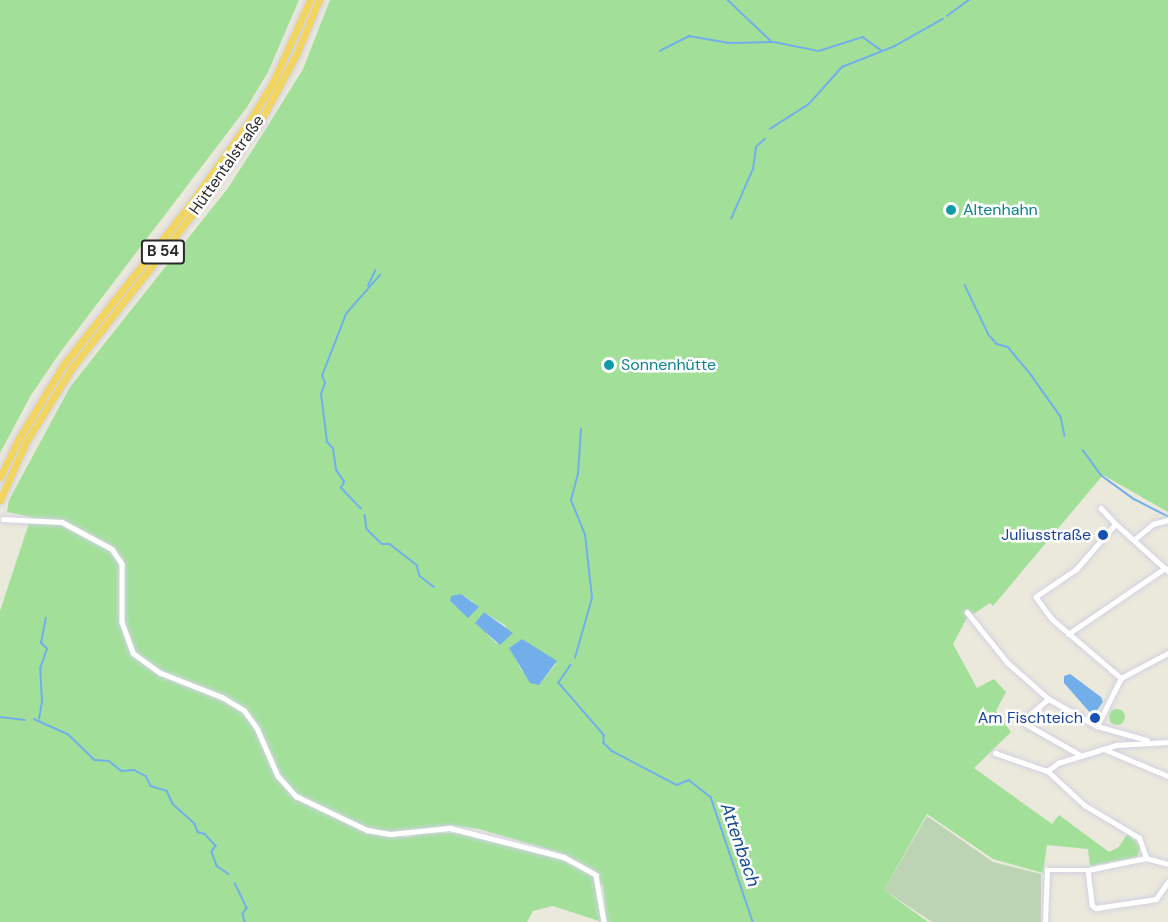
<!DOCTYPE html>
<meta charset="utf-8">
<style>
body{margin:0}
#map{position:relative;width:1168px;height:922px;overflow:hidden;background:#ebe8dc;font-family:"DM Sans",sans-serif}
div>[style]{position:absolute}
.green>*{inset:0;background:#a2e09a}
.round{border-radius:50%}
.cemetery>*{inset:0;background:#bcd4b3}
.water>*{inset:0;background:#72afea}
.stream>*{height:1.5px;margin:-0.75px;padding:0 0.75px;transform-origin:0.75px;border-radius:0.75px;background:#72afea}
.roads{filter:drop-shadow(0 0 2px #d1d1e2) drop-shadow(0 0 2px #d1d1e2)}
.minor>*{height:4.5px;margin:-2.25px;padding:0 2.25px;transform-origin:2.25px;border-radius:2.25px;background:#fff}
.trunk>*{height:7px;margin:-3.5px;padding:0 3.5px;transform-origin:3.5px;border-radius:3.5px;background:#f2d55e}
.dots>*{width:16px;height:16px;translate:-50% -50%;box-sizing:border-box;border:3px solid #fff;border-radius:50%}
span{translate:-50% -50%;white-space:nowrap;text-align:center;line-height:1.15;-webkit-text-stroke:5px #fff;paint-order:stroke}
.shield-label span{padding:2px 4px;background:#fff;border:2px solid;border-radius:4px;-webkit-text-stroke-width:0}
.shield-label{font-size:15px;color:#292929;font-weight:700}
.street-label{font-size:16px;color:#292929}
.culture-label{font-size:16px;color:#0d838f}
.left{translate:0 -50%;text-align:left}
.transit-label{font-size:16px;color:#164399}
.right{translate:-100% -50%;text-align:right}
.water-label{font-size:18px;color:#124b94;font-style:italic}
</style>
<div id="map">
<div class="green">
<div style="clip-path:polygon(0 0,299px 0,268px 72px,247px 107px,59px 354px,31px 395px,0 453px)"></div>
<div style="clip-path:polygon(evenodd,330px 0,1168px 0,1168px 512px,1103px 475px,993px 606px,990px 603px,967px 618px,953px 644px,977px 688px,994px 679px,1006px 692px,996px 711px,1011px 732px,974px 768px,1052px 824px,1059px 815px,1109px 852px,1119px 847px,1127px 834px,1141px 846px,1137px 857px,1090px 866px,1088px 849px,1047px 845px,1043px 873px,993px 859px,927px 814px,884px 890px,928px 922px,607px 922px,603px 885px,599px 885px,602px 922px,553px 906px,533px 911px,527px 922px,0 922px,0 611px,31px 517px,7px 512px,9px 500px,70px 387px,228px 188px,264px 132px,303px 69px,330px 0,461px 594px,473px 602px,456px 607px,450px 601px,461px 594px,330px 0,484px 612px,506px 626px,497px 644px,486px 633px,484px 612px,330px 0,522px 639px,556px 664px,539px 685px,522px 671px,510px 649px,522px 639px,330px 0,450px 825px,479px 829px,561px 853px,564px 858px,471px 834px,432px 832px,408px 837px,377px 834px,450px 825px)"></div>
<div class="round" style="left:1109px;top:709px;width:16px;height:16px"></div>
</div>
<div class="cemetery">
<div style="clip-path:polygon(927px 816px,993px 862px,1041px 874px,1041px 922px,932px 922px,884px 890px)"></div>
</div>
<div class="water">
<div style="clip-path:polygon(461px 594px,479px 607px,468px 618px,450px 601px,451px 596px)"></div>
<div style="clip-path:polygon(484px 612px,513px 633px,500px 645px,475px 623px)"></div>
<div style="clip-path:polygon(522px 639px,557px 661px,539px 685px,530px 683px,509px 648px)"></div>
<div style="clip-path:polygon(1070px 674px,1101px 697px,1103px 702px,1093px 716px,1064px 683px,1064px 676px)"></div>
</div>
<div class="stream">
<div style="left:728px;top:0;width:59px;rotate:43.6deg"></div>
<div style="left:947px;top:16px;width:27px;rotate:-36deg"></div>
<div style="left:660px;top:51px;width:33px;rotate:-27deg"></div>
<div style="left:689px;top:36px;width:39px;rotate:10deg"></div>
<div style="left:727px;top:43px;width:47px;rotate:-1.2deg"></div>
<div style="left:774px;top:42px;width:46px;rotate:11.3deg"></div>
<div style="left:819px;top:51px;width:46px;rotate:-17.7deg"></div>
<div style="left:863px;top:37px;width:24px;rotate:36deg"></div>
<div style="left:770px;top:129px;width:46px;rotate:-32.7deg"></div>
<div style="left:809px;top:104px;width:50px;rotate:-48.3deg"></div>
<div style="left:842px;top:67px;width:57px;rotate:-21.6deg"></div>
<div style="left:895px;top:46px;width:55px;rotate:-29.4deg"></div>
<div style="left:731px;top:219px;width:55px;rotate:-66.3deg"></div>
<div style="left:753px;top:169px;width:22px;rotate:-82deg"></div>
<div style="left:756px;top:147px;width:12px;rotate:-42deg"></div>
<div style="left:965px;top:285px;width:55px;rotate:64.4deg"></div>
<div style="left:989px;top:335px;width:12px;rotate:48deg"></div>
<div style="left:997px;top:344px;width:11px;rotate:15deg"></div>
<div style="left:1008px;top:347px;width:38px;rotate:50deg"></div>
<div style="left:1032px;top:376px;width:50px;rotate:54.7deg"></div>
<div style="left:1061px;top:417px;width:19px;rotate:78deg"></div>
<div style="left:368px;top:286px;width:17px;rotate:-65deg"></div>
<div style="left:1083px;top:450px;width:31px;rotate:54deg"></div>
<div style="left:1101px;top:475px;width:41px;rotate:36deg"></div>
<div style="left:1134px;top:499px;width:38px;rotate:27deg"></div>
<div style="left:361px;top:509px;width:29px;rotate:-134deg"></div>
<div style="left:341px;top:488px;width:7px;rotate:-63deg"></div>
<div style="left:344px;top:482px;width:14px;rotate:-124deg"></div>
<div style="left:336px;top:470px;width:21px;rotate:-98deg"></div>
<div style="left:333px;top:449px;width:9px;rotate:-131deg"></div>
<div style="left:327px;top:442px;width:48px;rotate:-97.1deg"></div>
<div style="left:321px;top:394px;width:12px;rotate:-70deg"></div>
<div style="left:325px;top:383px;width:8px;rotate:-113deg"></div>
<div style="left:322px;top:376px;width:66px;rotate:-68.8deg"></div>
<div style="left:346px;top:314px;width:52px;rotate:-48.9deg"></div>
<div style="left:365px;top:515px;width:14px;rotate:82deg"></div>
<div style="left:367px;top:529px;width:21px;rotate:45deg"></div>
<div style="left:382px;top:544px;width:8px"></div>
<div style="left:390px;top:544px;width:34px;rotate:38deg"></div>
<div style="left:417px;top:565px;width:11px;rotate:75deg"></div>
<div style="left:420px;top:576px;width:18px;rotate:38deg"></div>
<div style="left:575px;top:658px;width:62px;rotate:-74.2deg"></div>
<div style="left:592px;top:598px;width:63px;rotate:-96.3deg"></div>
<div style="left:585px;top:535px;width:38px;rotate:-112deg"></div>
<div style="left:571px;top:500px;width:27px;rotate:-75deg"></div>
<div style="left:578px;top:474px;width:45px;rotate:-86.2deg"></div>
<div style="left:571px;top:665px;width:22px;rotate:124deg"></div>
<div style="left:559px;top:683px;width:69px;rotate:49.1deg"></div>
<div style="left:604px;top:735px;width:8px;rotate:90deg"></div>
<div style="left:604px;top:743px;width:11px;rotate:45deg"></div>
<div style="left:612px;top:751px;width:73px;rotate:27.6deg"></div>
<div style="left:677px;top:785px;width:13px;rotate:-23deg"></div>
<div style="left:689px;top:780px;width:28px;rotate:38deg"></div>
<div style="left:711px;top:797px;width:132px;rotate:71.4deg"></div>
<div style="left:0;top:717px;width:25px;rotate:7deg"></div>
<div style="left:34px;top:719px;width:37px;rotate:24deg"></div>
<div style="left:68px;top:734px;width:37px;rotate:44deg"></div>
<div style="left:95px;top:760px;width:14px;rotate:4deg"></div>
<div style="left:109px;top:761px;width:16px;rotate:38deg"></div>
<div style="left:122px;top:771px;width:12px;rotate:-5deg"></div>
<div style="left:134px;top:770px;width:13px;rotate:27deg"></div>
<div style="left:146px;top:776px;width:11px;rotate:63deg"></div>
<div style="left:151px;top:786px;width:17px;rotate:17deg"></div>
<div style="left:167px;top:791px;width:14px;rotate:65deg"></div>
<div style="left:173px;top:804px;width:30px;rotate:42deg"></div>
<div style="left:195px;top:824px;width:9px;rotate:69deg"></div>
<div style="left:198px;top:832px;width:7px;rotate:16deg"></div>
<div style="left:205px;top:834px;width:16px;rotate:47deg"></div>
<div style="left:216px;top:846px;width:7px;rotate:124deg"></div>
<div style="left:212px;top:852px;width:15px;rotate:70deg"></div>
<div style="left:217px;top:866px;width:14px;rotate:34deg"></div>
<div style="left:39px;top:719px;width:17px;rotate:-80deg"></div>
<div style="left:42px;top:702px;width:33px;rotate:-93deg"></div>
<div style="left:40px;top:669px;width:21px;rotate:-71deg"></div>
<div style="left:47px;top:649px;width:8px;rotate:-135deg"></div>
<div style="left:41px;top:643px;width:25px;rotate:-79deg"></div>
<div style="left:235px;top:883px;width:28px;rotate:64deg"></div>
<div style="left:247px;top:908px;width:7px;rotate:124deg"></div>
<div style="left:243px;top:914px;width:8px;rotate:76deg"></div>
</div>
<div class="roads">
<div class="minor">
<div style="left:1101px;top:508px;width:22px;rotate:47deg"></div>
<div style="left:1116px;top:524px;width:61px;rotate:131deg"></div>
<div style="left:1076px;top:570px;width:48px;rotate:146deg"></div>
<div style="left:1036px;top:597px;width:27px;rotate:54deg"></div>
<div style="left:1052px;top:619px;width:91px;rotate:40.5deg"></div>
<div style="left:3px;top:519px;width:59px;rotate:2.9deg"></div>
<div style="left:62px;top:522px;width:57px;rotate:28.4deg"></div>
<div style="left:112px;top:549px;width:18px;rotate:56deg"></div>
<div style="left:122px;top:564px;width:58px;rotate:90deg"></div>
<div style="left:122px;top:622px;width:33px;rotate:70deg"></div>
<div style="left:133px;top:653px;width:34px;rotate:36deg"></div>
<div style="left:161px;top:673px;width:66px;rotate:21.5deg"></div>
<div style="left:222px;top:697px;width:26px;rotate:31deg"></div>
<div style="left:244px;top:710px;width:22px;rotate:54deg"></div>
<div style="left:257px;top:728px;width:52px;rotate:66.4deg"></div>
<div style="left:278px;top:776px;width:27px;rotate:48deg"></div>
<div style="left:296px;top:796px;width:79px;rotate:25.6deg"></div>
<div style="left:367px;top:830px;width:23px;rotate:10deg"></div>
<div style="left:390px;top:834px;width:60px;rotate:-5.7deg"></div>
<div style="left:450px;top:828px;width:118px;rotate:14.3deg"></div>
<div style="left:564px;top:857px;width:37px;rotate:29deg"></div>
<div style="left:596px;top:875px;width:48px;rotate:80.3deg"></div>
<div style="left:1116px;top:524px;width:70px;rotate:42.1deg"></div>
<div style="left:1134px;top:540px;width:25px;rotate:-40deg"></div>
<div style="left:1153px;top:524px;width:16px;rotate:-15deg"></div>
<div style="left:967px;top:612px;width:65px;rotate:51.2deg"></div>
<div style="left:1008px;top:663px;width:55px;rotate:41.3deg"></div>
<div style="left:1049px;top:699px;width:55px;rotate:29.4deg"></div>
<div style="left:1097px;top:726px;width:52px;rotate:15.6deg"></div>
<div style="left:1068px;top:634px;width:117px;rotate:-34.2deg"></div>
<div style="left:1049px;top:699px;width:30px;rotate:140deg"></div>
<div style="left:1026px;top:718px;width:6px;rotate:90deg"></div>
<div style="left:1026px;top:724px;width:64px;rotate:29.7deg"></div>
<div style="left:1097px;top:726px;width:54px;rotate:-63.4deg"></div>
<div style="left:1121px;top:678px;width:53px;rotate:-28deg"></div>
<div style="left:1104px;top:749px;width:69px;rotate:22.9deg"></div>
<div style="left:995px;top:753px;width:55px;rotate:19.1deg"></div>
<div style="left:1146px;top:858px;width:21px;rotate:-109deg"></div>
<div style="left:1139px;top:838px;width:63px;rotate:-149.3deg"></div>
<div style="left:1085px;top:806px;width:52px;rotate:-137.4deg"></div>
<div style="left:1047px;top:771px;width:14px;rotate:-36deg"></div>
<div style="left:1058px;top:763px;width:61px;rotate:-17.2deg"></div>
<div style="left:1116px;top:745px;width:52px;rotate:-3.3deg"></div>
<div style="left:1146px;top:858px;width:23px;rotate:15deg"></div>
<div style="left:1088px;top:870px;width:35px;rotate:83deg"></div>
<div style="left:1092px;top:905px;width:5px;rotate:37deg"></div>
<div style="left:1096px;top:908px;width:61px;rotate:-8.5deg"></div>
<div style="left:1156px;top:899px;width:21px;rotate:-55deg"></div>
<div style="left:1045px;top:922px;width:52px;rotate:-87.8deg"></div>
<div style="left:1047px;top:870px;width:41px"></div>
<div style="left:1088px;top:870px;width:59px;rotate:-11.7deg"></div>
</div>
<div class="trunk">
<div style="left:0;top:477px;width:43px;rotate:-64deg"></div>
<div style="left:19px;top:438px;width:87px;rotate:-58.7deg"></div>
<div style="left:64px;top:364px;width:201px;rotate:-51.7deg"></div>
<div style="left:189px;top:206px;width:109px;rotate:-54.7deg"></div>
<div style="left:252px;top:117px;width:41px;rotate:-59deg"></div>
<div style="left:273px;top:82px;width:90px;rotate:-65.7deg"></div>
<div style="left:0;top:500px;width:64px;rotate:-65.9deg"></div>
<div style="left:26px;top:442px;width:86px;rotate:-58.3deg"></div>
<div style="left:71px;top:369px;width:201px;rotate:-51.9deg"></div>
<div style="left:195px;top:211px;width:110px;rotate:-53.9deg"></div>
<div style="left:260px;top:122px;width:76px;rotate:-61.8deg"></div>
<div style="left:296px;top:55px;width:60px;rotate:-67.3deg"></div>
</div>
</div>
<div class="dots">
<div style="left:951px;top:210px;background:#0f9aa8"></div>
<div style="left:609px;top:365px;background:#0f9aa8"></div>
<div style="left:1103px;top:535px;background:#1a4fb4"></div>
<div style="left:1095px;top:718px;background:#1a4fb4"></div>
</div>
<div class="shield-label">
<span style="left:163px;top:252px">B 54</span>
</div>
<div class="street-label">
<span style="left:227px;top:165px;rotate:-55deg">Hüttentalstraße</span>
</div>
<div class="culture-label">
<span class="left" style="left:963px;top:210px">Altenhahn</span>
<span class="left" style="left:621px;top:365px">Sonnenhütte</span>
</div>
<div class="transit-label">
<span class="right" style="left:1091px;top:535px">Juliusstraße</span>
<span class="right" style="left:1083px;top:718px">Am Fischteich</span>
</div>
<div class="water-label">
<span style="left:740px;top:845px;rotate:71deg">Attenbach</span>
</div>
</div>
